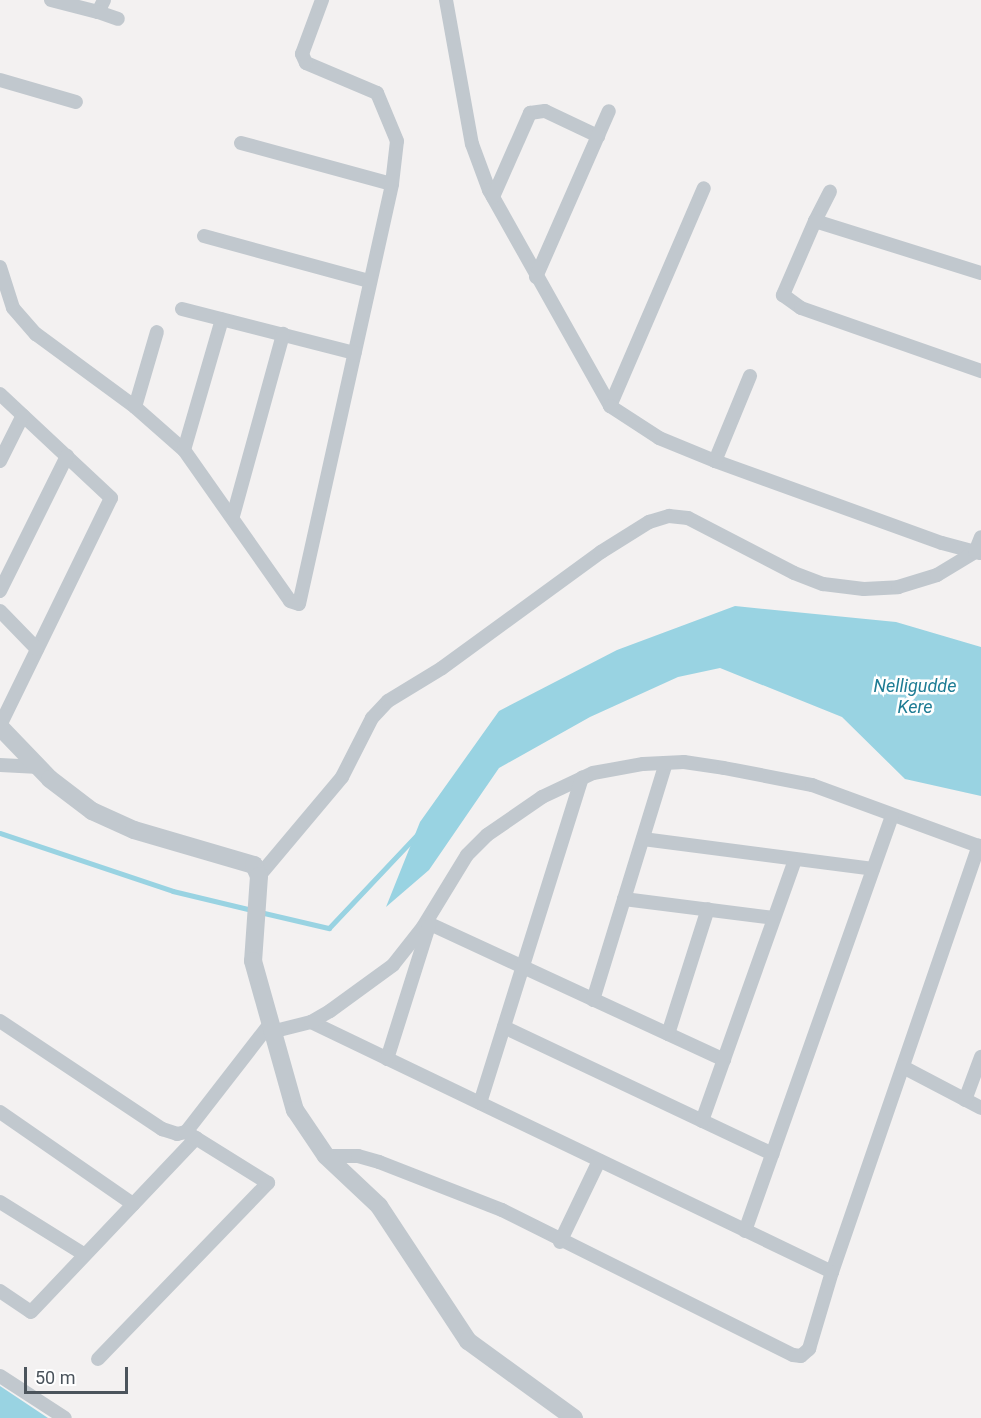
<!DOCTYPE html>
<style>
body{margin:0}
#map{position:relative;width:981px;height:1418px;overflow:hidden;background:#f3f1f1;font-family:Roboto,sans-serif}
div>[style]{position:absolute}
.water>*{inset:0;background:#99d3e2}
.stream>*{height:4.5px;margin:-2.25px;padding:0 2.25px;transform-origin:2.25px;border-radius:2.25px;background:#99d3e2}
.minor>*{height:14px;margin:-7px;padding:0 7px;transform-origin:7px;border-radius:7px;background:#c1c8ce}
.tertiary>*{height:18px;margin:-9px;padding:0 9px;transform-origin:9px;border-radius:9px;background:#c1c8ce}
span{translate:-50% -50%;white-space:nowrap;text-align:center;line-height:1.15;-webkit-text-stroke:5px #fff;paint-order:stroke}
.water-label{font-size:18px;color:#1e7c94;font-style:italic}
.scale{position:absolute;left:24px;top:1367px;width:104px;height:27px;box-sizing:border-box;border:3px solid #4b545c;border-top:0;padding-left:8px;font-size:18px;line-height:21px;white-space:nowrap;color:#4b545c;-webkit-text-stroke:4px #fff;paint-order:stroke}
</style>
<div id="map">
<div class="water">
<div style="clip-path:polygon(735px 606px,896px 622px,981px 647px,981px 796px,905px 779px,842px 717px,720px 668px,678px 677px,590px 717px,499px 768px,429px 870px,386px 907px,420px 822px,499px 711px,617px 650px)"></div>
<div style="clip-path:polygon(0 1386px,48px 1418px,0 1418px)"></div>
</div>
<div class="stream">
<div style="left:0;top:833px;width:182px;rotate:18.5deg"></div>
<div style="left:173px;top:891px;width:81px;rotate:13.5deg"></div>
<div style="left:260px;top:912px;width:71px;rotate:13.1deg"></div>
<div style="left:329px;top:928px;width:128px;rotate:-46.6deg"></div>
</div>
<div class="minor">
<div style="left:51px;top:0;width:49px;rotate:14.3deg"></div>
<div style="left:98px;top:12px;width:13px;rotate:-63deg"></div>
<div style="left:446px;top:0;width:146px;rotate:79.8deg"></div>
<div style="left:472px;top:144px;width:49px;rotate:69.7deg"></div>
<div style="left:489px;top:190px;width:248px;rotate:60.7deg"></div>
<div style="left:610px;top:406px;width:237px;rotate:-66.7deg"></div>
<div style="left:98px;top:12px;width:21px;rotate:19deg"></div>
<div style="left:0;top:80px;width:79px;rotate:16.1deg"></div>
<div style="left:241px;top:143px;width:156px;rotate:15.2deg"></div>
<div style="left:493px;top:197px;width:92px;rotate:-66.2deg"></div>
<div style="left:530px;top:113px;width:15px;rotate:-8deg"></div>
<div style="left:545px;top:111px;width:59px;rotate:25.3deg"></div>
<div style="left:815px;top:221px;width:33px;rotate:-63deg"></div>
<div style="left:204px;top:236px;width:171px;rotate:15.3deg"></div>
<div style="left:0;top:267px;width:43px;rotate:72.4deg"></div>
<div style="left:13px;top:308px;width:35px;rotate:49deg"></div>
<div style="left:36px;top:334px;width:123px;rotate:36.4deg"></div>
<div style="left:135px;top:407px;width:65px;rotate:41.3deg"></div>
<div style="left:184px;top:450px;width:184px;rotate:54.9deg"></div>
<div style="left:290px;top:601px;width:9px;rotate:18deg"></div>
<div style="left:299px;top:604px;width:430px;rotate:-77.5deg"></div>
<div style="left:392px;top:184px;width:43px;rotate:-83.4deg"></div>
<div style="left:397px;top:141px;width:52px;rotate:-112.6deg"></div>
<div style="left:377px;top:93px;width:77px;rotate:-157.1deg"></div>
<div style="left:306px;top:63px;width:10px;rotate:-114deg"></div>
<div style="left:302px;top:54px;width:58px;rotate:-69.7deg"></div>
<div style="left:981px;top:273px;width:174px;rotate:-162.6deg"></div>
<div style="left:815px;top:221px;width:81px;rotate:113.4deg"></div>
<div style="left:783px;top:295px;width:22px;rotate:36deg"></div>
<div style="left:801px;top:308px;width:191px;rotate:19.3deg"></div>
<div style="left:536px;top:277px;width:181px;rotate:-66.3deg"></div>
<div style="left:182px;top:309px;width:178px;rotate:14.3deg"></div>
<div style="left:0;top:394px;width:152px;rotate:43.1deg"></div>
<div style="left:111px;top:498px;width:254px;rotate:116deg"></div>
<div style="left:610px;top:406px;width:59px;rotate:33.1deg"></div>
<div style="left:659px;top:438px;width:61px;rotate:22.3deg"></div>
<div style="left:715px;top:461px;width:241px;rotate:19.9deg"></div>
<div style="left:942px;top:543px;width:39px;rotate:15deg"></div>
<div style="left:135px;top:407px;width:78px;rotate:-73.7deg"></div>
<div style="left:184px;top:450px;width:136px;rotate:-73.8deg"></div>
<div style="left:0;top:461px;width:51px;rotate:-63.4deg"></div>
<div style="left:715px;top:461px;width:92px;rotate:-67.6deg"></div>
<div style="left:233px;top:516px;width:189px;rotate:-74.6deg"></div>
<div style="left:0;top:591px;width:151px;rotate:-63.6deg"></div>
<div style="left:0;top:611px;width:53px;rotate:45.8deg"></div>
<div style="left:0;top:765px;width:39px;rotate:3deg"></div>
<div style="left:643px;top:839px;width:232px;rotate:7.4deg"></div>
<div style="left:259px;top:876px;width:129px;rotate:-50deg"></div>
<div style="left:342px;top:777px;width:66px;rotate:-63deg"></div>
<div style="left:372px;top:718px;width:23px;rotate:-47deg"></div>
<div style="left:388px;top:701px;width:63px;rotate:-31.4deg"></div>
<div style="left:442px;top:668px;width:197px;rotate:-36.1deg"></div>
<div style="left:601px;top:552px;width:57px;rotate:-32deg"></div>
<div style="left:649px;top:522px;width:21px;rotate:-17deg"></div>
<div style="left:669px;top:516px;width:19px;rotate:6deg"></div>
<div style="left:688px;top:518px;width:119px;rotate:27.4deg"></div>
<div style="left:794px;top:573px;width:31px;rotate:21deg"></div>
<div style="left:823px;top:584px;width:41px;rotate:7deg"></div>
<div style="left:864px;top:589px;width:34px;rotate:-3deg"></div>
<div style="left:898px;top:587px;width:41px;rotate:-17.1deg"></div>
<div style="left:937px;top:575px;width:44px;rotate:-31.2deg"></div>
<div style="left:975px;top:552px;width:16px;rotate:-68deg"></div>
<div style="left:624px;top:899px;width:151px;rotate:7.2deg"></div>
<div style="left:430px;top:924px;width:324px;rotate:24.8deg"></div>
<div style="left:593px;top:1000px;width:248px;rotate:-72.9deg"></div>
<div style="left:0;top:1021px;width:195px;rotate:33.7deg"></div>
<div style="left:162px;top:1129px;width:16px;rotate:18deg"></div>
<div style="left:177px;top:1134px;width:9px;rotate:-13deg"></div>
<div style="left:186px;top:1132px;width:135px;rotate:-52.2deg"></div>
<div style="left:311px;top:1022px;width:578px;rotate:25.63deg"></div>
<div style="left:832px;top:1272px;width:451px;rotate:-71deg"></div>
<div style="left:504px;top:1027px;width:297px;rotate:25.3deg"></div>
<div style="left:271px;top:1032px;width:41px;rotate:-14deg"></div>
<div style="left:311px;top:1022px;width:22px;rotate:-30deg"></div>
<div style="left:330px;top:1011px;width:78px;rotate:-36.1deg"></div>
<div style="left:393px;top:965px;width:48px;rotate:-51.7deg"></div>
<div style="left:423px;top:927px;width:84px;rotate:-58.6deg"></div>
<div style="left:467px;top:855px;width:28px;rotate:-45deg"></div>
<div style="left:487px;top:835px;width:67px;rotate:-34.6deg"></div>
<div style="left:542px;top:797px;width:56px;rotate:-25.2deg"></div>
<div style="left:593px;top:773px;width:51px;rotate:-10.2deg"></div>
<div style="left:643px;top:764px;width:41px;rotate:-2.8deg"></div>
<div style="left:684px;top:762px;width:40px;rotate:8.5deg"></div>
<div style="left:724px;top:768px;width:90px;rotate:10.9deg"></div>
<div style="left:812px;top:785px;width:180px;rotate:20.1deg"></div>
<div style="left:668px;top:1034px;width:131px;rotate:-72.3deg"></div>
<div style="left:387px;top:1059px;width:139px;rotate:-72.5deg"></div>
<div style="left:903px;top:1067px;width:88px;rotate:27.7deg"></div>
<div style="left:965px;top:1100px;width:46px;rotate:-69.6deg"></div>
<div style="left:480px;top:1103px;width:341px;rotate:-72.6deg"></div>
<div style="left:0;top:1112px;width:162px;rotate:34.7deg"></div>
<div style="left:702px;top:1121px;width:277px;rotate:-70.4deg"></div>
<div style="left:326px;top:1156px;width:32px"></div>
<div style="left:358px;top:1156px;width:22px;rotate:16deg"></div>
<div style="left:379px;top:1162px;width:132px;rotate:21.3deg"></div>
<div style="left:502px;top:1210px;width:325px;rotate:26.5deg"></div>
<div style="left:793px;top:1355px;width:8px;rotate:7deg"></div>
<div style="left:801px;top:1356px;width:11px;rotate:-41deg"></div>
<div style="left:809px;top:1349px;width:80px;rotate:-73.4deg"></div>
<div style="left:0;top:1202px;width:100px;rotate:31.9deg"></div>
<div style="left:745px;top:1231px;width:441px;rotate:-70.5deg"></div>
<div style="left:560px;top:1242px;width:90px;rotate:-64.3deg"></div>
<div style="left:0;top:1291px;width:37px;rotate:34deg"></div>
<div style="left:31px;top:1312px;width:240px;rotate:-46.5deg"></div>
<div style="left:98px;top:1359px;width:245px;rotate:-46deg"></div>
<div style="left:268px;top:1183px;width:97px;rotate:-148.1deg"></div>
<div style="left:0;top:1376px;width:77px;rotate:32.9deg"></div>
</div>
<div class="tertiary">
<div style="left:0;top:727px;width:72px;rotate:46.1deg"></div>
<div style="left:50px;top:779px;width:53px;rotate:37.3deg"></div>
<div style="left:92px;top:811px;width:46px;rotate:24.3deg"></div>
<div style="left:134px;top:830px;width:125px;rotate:16.3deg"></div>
<div style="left:254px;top:865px;width:12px;rotate:66deg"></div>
<div style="left:259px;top:876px;width:85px;rotate:94deg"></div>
<div style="left:253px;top:961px;width:155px;rotate:74.3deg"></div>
<div style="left:295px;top:1110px;width:55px;rotate:56deg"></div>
<div style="left:326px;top:1156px;width:73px;rotate:43.3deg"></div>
<div style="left:379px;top:1206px;width:162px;rotate:56.6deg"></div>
<div style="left:468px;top:1341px;width:131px;rotate:36deg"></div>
</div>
<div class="water-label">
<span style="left:915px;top:697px">Nelligudde<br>Kere</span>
</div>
<div class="scale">50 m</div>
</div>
